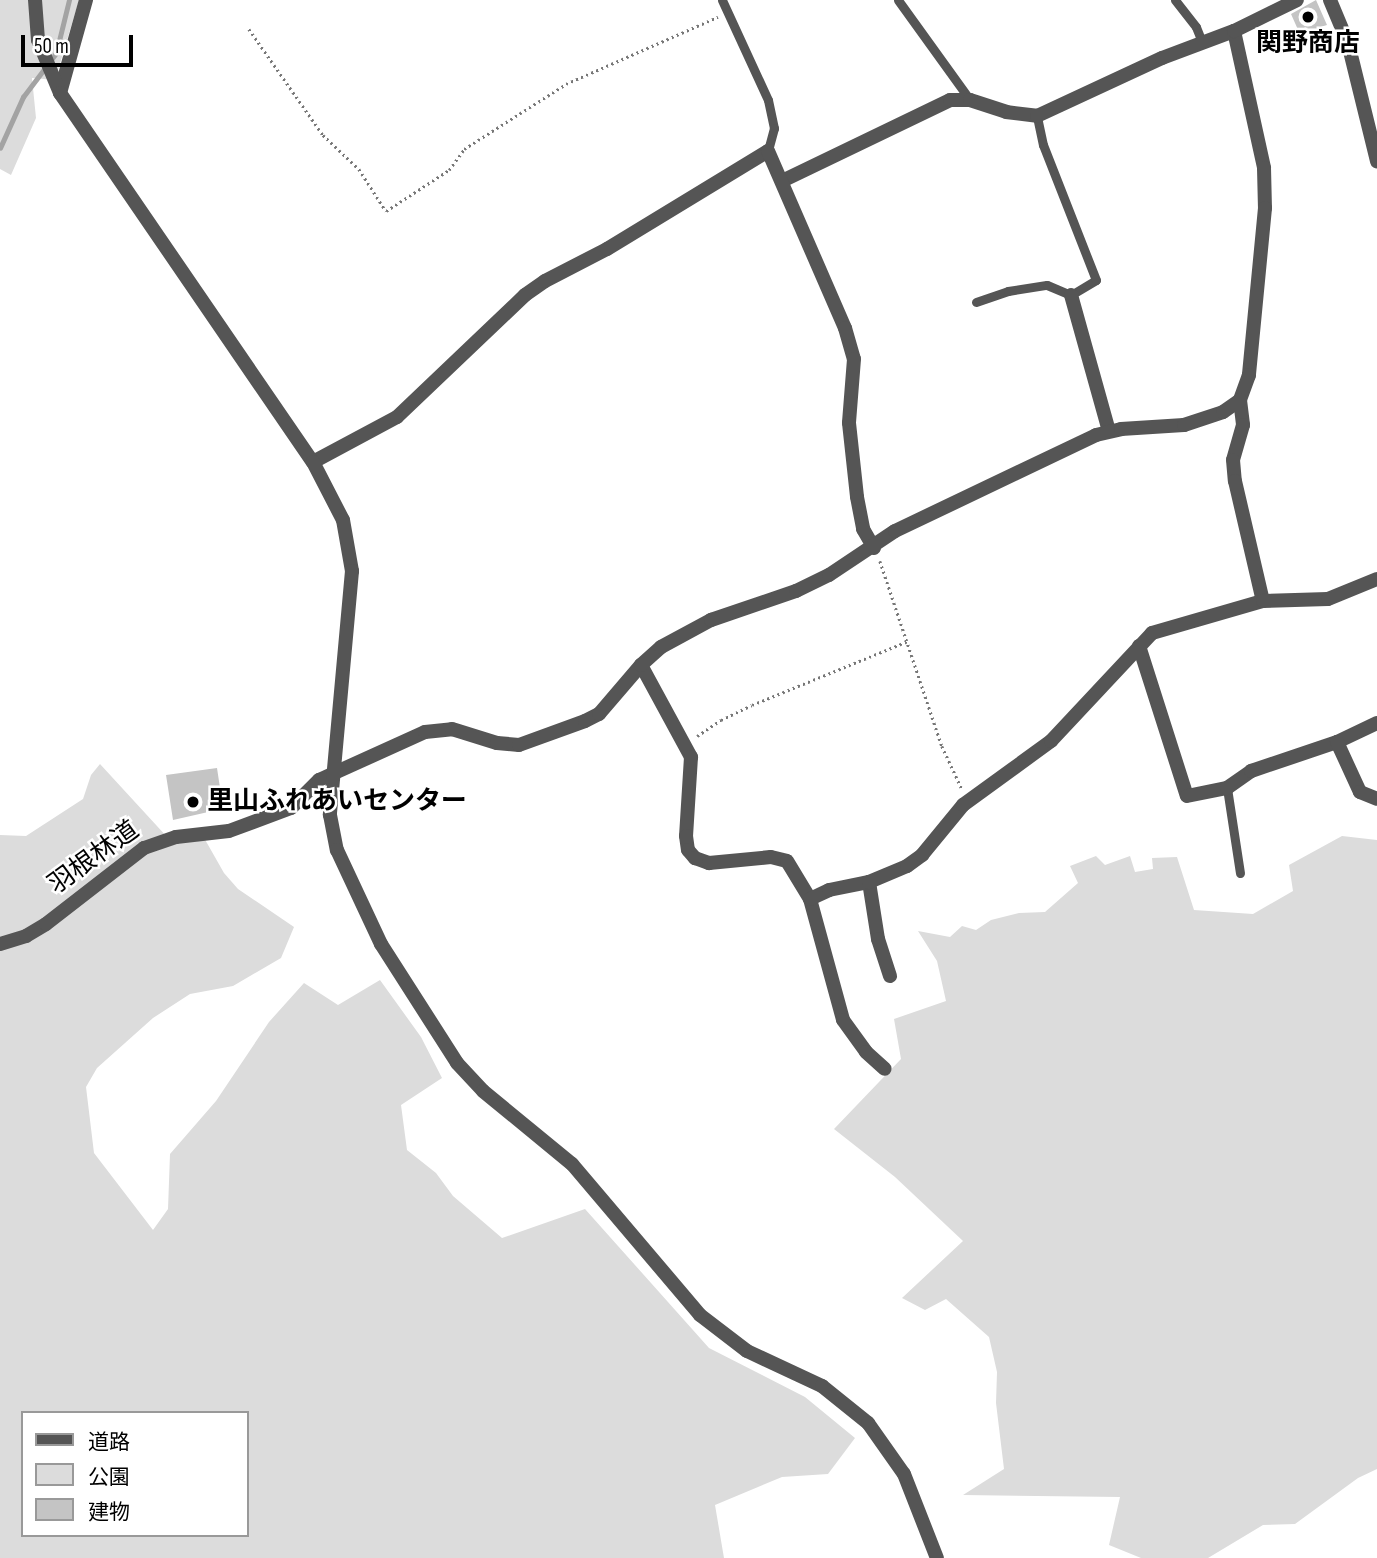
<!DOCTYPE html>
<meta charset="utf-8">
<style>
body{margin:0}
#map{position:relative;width:1377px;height:1558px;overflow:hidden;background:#fff;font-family:"Sofia Sans Condensed","Noto Sans JP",sans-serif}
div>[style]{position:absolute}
.green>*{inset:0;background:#dcdcdc}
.stream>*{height:4.5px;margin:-2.25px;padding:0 2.25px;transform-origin:2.25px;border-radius:2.25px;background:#a3a3a3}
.building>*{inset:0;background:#c4c4c4}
.path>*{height:2.5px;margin-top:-1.25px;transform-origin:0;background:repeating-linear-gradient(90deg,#777 0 2px,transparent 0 5.5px)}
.service>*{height:9px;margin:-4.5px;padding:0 4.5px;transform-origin:4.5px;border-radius:4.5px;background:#555}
.minor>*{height:14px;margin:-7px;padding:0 7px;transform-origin:7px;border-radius:7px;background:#555}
.tertiary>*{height:14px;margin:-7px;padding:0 7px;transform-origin:7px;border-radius:7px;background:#555}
.dots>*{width:19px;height:19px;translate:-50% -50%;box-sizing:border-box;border:4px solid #fff;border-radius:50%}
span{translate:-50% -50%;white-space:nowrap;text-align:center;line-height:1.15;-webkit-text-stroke:5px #fff;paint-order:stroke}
.poi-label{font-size:26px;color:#000;font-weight:700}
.left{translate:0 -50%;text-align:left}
.street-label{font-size:26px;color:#000}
.legend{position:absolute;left:21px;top:1411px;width:228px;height:126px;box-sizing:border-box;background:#fff;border:2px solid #999;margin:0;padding:9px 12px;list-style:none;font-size:21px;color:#000}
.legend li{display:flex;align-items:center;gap:14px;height:35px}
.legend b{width:35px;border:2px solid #999}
.scale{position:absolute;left:21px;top:35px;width:112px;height:32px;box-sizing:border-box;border:4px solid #000;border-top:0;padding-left:9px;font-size:21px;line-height:24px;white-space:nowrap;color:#000;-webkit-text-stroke:5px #fff;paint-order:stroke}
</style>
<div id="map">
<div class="green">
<div style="clip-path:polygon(0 0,79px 0,55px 80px,32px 78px,36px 118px,11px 175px,0 169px)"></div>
<div style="clip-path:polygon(evenodd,100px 764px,168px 838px,199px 829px,224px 873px,238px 889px,294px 927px,281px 958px,233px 986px,190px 994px,153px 1018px,97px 1068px,86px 1087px,94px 1153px,153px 1230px,168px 1209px,170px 1154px,216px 1101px,269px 1022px,304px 983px,338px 1005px,380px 980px,421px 1037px,442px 1078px,401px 1105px,407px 1150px,436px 1173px,453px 1196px,502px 1238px,585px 1209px,709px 1348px,805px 1397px,855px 1438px,828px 1474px,782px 1477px,715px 1505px,724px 1558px,0 1558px,0 835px,26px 836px,83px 799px,91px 775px,100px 764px,23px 1413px,247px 1413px,247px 1535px,23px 1535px,23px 1413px)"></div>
<div style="clip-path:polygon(1342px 836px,1377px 840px,1377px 1469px,1358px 1478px,1295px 1524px,1263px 1525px,1208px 1558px,1141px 1558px,1109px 1545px,1120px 1497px,963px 1495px,1004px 1469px,996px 1403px,997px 1372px,989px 1337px,946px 1299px,925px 1310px,902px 1298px,963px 1241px,895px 1177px,834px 1129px,901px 1059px,894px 1019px,946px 1001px,937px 961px,918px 931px,950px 937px,962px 926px,976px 930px,991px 920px,1019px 913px,1045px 912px,1078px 883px,1070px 866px,1096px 856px,1105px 865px,1130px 856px,1135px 872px,1153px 869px,1152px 858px,1177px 857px,1194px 910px,1253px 914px,1293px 891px,1289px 865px)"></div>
</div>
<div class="stream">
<div style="left:51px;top:60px;width:9px;rotate:-54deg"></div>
<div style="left:56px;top:53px;width:55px;rotate:-76.2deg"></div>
<div style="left:0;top:148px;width:56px;rotate:-65.7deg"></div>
<div style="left:23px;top:97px;width:38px;rotate:-53deg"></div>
</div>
<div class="building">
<div style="clip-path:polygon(1316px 0,1327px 25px,1317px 28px,1320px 34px,1303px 41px,1291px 14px)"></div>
<div style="clip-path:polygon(217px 768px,220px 788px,214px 789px,217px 810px,173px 820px,166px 775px)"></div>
</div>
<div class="path">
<div style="left:249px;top:29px;width:129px;rotate:55.1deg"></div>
<div style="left:323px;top:135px;width:50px;rotate:43.4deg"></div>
<div style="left:359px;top:169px;width:50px;rotate:57.3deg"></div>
<div style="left:386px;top:211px;width:75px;rotate:-33.1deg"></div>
<div style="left:449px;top:170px;width:26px;rotate:-54deg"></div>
<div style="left:464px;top:149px;width:121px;rotate:-32.5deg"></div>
<div style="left:566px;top:84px;width:166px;rotate:-23.8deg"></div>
<div style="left:880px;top:561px;width:195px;rotate:71.5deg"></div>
<div style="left:942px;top:746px;width:47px;rotate:65.1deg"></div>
<div style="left:697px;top:736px;width:29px;rotate:-34deg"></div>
<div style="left:721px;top:720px;width:34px;rotate:-26deg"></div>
<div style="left:752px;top:705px;width:169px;rotate:-22.3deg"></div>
</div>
<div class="service">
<div style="left:722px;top:0;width:110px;rotate:65.3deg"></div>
<div style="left:768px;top:100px;width:29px;rotate:78deg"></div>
<div style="left:774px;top:128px;width:24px;rotate:105deg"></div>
<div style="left:898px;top:0;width:123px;rotate:54.2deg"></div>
<div style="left:1175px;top:0;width:34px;rotate:52deg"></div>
<div style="left:1196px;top:27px;width:16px;rotate:68deg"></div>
<div style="left:976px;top:302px;width:34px;rotate:-19deg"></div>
<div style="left:1008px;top:291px;width:39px;rotate:-9deg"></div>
<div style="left:1047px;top:285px;width:26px;rotate:23deg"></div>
<div style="left:1071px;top:295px;width:29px;rotate:-31deg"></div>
<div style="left:1096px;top:280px;width:145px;rotate:-111.4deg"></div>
<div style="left:1043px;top:145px;width:30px;rotate:-102deg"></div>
<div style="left:1227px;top:788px;width:86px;rotate:81.3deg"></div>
</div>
<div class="minor">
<div style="left:1330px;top:0;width:47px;rotate:67.3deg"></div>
<div style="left:1348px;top:43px;width:122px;rotate:76.2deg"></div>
<div style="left:1234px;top:31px;width:140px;rotate:77.6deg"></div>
<div style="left:1264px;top:168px;width:40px;rotate:88.6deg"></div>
<div style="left:1265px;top:208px;width:168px;rotate:95.5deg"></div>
<div style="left:1249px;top:375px;width:27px;rotate:110deg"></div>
<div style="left:1240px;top:400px;width:25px;rotate:83deg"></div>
<div style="left:1243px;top:425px;width:36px;rotate:106deg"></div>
<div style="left:1233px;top:460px;width:21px;rotate:85deg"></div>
<div style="left:1235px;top:481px;width:123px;rotate:76.9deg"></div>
<div style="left:60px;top:93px;width:97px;rotate:-74.4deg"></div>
<div style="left:782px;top:181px;width:187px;rotate:-25.7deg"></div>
<div style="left:950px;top:100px;width:20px"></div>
<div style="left:970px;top:100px;width:38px;rotate:18deg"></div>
<div style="left:1006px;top:112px;width:31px;rotate:7deg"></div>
<div style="left:1037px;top:116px;width:138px;rotate:-24.9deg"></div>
<div style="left:1162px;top:58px;width:77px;rotate:-20.6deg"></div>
<div style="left:1234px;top:31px;width:70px;rotate:-26.2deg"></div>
<div style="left:1071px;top:295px;width:141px;rotate:74.4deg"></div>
<div style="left:313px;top:462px;width:95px;rotate:-28.2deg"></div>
<div style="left:397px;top:417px;width:177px;rotate:-43.6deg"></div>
<div style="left:525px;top:295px;width:24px;rotate:-35deg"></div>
<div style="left:545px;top:281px;width:70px;rotate:-27.3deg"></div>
<div style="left:607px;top:249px;width:188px;rotate:-31.3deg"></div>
<div style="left:768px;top:151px;width:193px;rotate:66.5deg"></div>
<div style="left:845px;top:328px;width:32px;rotate:74deg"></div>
<div style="left:854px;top:359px;width:64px;rotate:94.5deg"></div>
<div style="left:849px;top:423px;width:74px;rotate:83.8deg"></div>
<div style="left:857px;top:497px;width:33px;rotate:79deg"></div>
<div style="left:863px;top:529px;width:22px;rotate:60deg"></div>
<div style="left:1139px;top:646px;width:157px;rotate:72.3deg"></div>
<div style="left:1187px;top:796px;width:41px;rotate:-11.3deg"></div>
<div style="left:1227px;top:788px;width:29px;rotate:-35deg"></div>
<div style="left:1251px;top:771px;width:91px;rotate:-18.6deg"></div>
<div style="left:1337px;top:742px;width:44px;rotate:-25.4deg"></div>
<div style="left:641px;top:665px;width:105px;rotate:61.5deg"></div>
<div style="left:691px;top:757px;width:79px;rotate:93.6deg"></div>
<div style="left:686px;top:836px;width:14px;rotate:82deg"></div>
<div style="left:688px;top:850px;width:11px;rotate:49deg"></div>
<div style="left:695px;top:858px;width:15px;rotate:20deg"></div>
<div style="left:709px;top:863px;width:62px;rotate:-5.5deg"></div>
<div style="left:771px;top:857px;width:16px;rotate:14deg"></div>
<div style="left:787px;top:861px;width:44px;rotate:58.8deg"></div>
<div style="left:810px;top:899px;width:125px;rotate:74.7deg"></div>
<div style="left:843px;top:1020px;width:39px;rotate:54deg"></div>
<div style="left:866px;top:1052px;width:25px;rotate:42deg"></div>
<div style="left:1337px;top:742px;width:55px;rotate:65.3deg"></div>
<div style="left:1360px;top:792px;width:18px;rotate:22deg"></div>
<div style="left:869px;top:882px;width:58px;rotate:81deg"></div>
<div style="left:878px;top:939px;width:39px;rotate:72deg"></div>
<div style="left:810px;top:899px;width:21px;rotate:-25deg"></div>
<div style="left:829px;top:890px;width:41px;rotate:-11.3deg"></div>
<div style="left:869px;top:882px;width:41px;rotate:-22.8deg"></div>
<div style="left:907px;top:866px;width:19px;rotate:-36deg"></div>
<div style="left:922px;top:855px;width:65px;rotate:-50.6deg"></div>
<div style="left:963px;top:805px;width:109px;rotate:-36deg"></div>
<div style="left:1051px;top:741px;width:148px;rotate:-46.9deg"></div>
<div style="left:1152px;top:633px;width:116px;rotate:-16.1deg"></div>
<div style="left:1263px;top:601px;width:65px;rotate:-1.8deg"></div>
<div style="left:1328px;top:599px;width:53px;rotate:-22.2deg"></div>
<div style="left:0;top:944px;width:27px;rotate:-17deg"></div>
<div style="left:26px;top:936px;width:23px;rotate:-31deg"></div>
<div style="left:46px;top:924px;width:124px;rotate:-37.8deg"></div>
<div style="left:144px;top:848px;width:34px;rotate:-19deg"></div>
<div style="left:176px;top:837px;width:53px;rotate:-6.5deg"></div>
<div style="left:229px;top:831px;width:66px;rotate:-20.4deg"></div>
<div style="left:291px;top:808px;width:40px;rotate:-45deg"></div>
<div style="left:319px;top:780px;width:116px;rotate:-24.4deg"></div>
<div style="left:425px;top:732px;width:27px;rotate:-6deg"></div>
<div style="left:452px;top:729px;width:47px;rotate:17.3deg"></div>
<div style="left:497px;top:743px;width:22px;rotate:5deg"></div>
<div style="left:519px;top:745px;width:70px;rotate:-20deg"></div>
<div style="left:585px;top:721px;width:16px;rotate:-27deg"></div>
<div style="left:599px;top:714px;width:65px;rotate:-49.4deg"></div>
<div style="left:641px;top:665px;width:27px;rotate:-42deg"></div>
<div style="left:661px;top:647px;width:57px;rotate:-28.4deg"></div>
<div style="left:711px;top:620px;width:90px;rotate:-18.8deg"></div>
<div style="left:796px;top:591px;width:37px;rotate:-26deg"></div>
<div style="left:829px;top:575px;width:79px;rotate:-33.7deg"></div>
<div style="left:895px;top:531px;width:223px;rotate:-25.5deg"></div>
<div style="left:1096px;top:435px;width:26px;rotate:-13deg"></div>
<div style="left:1121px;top:429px;width:63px;rotate:-3.6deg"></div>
<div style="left:1184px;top:425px;width:41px;rotate:-18.4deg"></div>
<div style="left:1223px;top:412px;width:21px;rotate:-35deg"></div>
</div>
<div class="tertiary">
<div style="left:35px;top:0;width:40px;rotate:85.7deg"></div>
<div style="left:38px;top:40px;width:57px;rotate:67.5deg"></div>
<div style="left:60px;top:93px;width:447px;rotate:55.6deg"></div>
<div style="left:313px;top:462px;width:65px;rotate:62.7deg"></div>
<div style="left:343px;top:520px;width:52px;rotate:80deg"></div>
<div style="left:352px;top:571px;width:245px;rotate:95.2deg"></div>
<div style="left:330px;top:815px;width:36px;rotate:79deg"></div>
<div style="left:337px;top:850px;width:104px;rotate:64.9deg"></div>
<div style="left:381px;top:944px;width:141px;rotate:57.4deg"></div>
<div style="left:457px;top:1063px;width:38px;rotate:47deg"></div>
<div style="left:483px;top:1091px;width:115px;rotate:39.4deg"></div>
<div style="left:572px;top:1164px;width:198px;rotate:49.7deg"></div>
<div style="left:700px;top:1315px;width:59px;rotate:37.5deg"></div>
<div style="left:747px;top:1351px;width:83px;rotate:25deg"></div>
<div style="left:822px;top:1386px;width:59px;rotate:38.8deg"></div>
<div style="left:868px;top:1423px;width:62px;rotate:54.8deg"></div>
<div style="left:904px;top:1474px;width:90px;rotate:68.6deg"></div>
</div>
<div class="dots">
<div style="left:1308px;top:17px;background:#000"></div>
<div style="left:193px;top:802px;background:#000"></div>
</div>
<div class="poi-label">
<span style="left:1308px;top:44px">関野商店</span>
<span class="left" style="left:207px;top:802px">里山ふれあいセンター</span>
</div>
<div class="street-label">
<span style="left:94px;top:858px;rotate:-36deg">羽根林道</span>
</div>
<ul class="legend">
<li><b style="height:9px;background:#555"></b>道路</li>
<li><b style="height:19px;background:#dcdcdc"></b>公園</li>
<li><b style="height:19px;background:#c4c4c4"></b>建物</li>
</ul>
<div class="scale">50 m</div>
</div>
